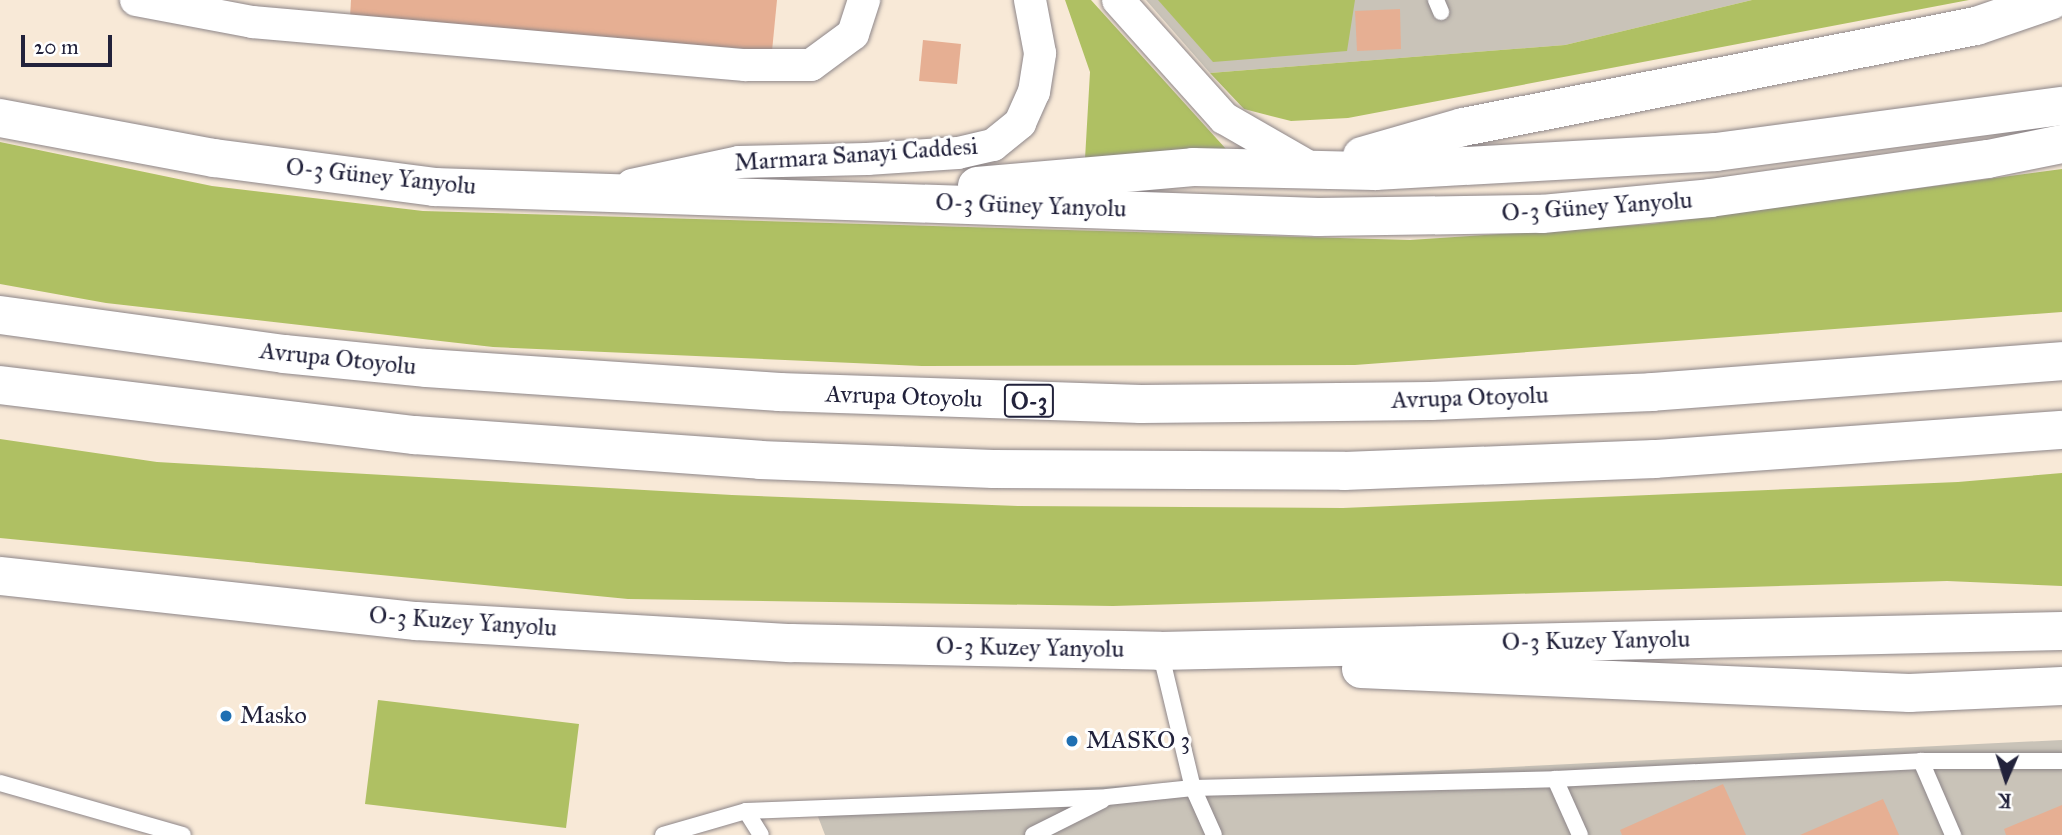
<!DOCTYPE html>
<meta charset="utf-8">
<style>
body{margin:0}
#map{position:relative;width:2062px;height:835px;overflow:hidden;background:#f8e9d7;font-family:"IM FELL Great Primer",serif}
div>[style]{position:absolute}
.industrial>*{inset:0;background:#c9c3b8}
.green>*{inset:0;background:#afc063}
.building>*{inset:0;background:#e6af93}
.roads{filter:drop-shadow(0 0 2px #8d8689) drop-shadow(0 0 2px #8d8689)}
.service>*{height:16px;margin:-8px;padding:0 8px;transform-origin:8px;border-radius:8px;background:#fff}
.minor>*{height:32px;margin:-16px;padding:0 16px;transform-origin:16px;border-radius:16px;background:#fff}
.primary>*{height:38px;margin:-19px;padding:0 19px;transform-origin:19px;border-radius:19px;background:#fff}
.motorway>*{height:38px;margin:-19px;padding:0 19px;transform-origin:19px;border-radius:19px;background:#fff}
.dots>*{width:19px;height:19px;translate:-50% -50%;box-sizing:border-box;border:4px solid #fff;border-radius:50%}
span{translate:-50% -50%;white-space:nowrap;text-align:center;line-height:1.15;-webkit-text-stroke:6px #fff;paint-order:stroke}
.shield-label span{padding:2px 5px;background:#fff;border:2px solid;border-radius:5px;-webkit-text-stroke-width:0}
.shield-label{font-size:23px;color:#22223b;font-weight:700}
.street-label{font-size:24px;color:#22223b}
.poi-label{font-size:24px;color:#22223b}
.left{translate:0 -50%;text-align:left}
.north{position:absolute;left:1971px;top:744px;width:70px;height:70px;-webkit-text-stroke:5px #fff;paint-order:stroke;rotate:183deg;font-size:19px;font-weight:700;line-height:28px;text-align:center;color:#22223b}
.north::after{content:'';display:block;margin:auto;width:24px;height:32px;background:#22223b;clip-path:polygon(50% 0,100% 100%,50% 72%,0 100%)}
.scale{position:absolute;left:21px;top:35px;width:91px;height:32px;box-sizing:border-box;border:4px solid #22223b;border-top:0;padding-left:9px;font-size:21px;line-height:24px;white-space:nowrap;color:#22223b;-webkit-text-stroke:5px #fff;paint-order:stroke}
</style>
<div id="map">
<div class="industrial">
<div style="clip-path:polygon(1146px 0,1752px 0,1565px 45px,1210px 73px)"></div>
<div style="clip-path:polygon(2062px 740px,2062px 835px,825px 835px,812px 801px)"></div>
</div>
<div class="green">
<div style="clip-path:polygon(1065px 0,1091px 0,1226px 149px,1085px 159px,1090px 72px)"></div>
<div style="clip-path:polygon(1158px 0,1355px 0,1347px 51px,1213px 62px)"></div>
<div style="clip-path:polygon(1752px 0,1969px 0,1348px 118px,1291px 121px,1244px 109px,1210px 73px,1565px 45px)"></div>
<div style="clip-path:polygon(0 142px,212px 186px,423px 211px,1410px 240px,1652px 224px,2062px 169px,2062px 312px,1355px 365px,922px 366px,493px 347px,106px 303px,0 284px)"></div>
<div style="clip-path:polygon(0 439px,157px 462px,732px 495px,1018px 506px,1343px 508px,1958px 482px,2062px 473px,2062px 586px,1947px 581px,1113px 606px,628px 599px,0 538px)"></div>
<div style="clip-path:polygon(378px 700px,579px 724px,566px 828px,365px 804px)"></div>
</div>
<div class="building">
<div style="clip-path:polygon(351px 0,777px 0,772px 51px,350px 18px)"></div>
<div style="clip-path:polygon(1400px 9px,1401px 49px,1357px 51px,1355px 11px)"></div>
<div style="clip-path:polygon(923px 40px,961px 44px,957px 84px,919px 81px)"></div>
<div style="clip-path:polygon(1723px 784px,1746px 835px,1622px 835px,1620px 830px)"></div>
<div style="clip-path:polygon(1883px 799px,1899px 835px,1800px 835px)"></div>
<div style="clip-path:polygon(2062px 805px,2062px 835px,2006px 835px,2004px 829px)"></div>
</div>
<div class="roads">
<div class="service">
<div style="left:1436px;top:0;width:13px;rotate:67deg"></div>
<div style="left:1160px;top:651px;width:141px;rotate:76.5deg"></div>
<div style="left:1193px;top:788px;width:51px;rotate:65.9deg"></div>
<div style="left:1921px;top:761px;width:141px"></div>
<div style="left:1555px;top:779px;width:61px;rotate:65.9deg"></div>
<div style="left:0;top:783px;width:190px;rotate:15.9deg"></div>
<div style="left:746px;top:811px;width:28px;rotate:58deg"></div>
<div style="left:663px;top:835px;width:86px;rotate:-16.1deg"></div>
<div style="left:746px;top:811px;width:361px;rotate:-2.2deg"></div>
<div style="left:1107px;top:797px;width:86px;rotate:-6deg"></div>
<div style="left:1193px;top:788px;width:362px;rotate:-1.4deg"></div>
<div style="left:1555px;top:779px;width:366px;rotate:-2.8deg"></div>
<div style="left:1921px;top:761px;width:81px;rotate:66.6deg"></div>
<div style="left:1033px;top:835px;width:78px;rotate:-26.6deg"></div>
</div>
<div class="minor">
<div style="left:136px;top:0;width:118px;rotate:10.7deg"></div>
<div style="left:252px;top:22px;width:495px;rotate:5deg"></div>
<div style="left:745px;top:65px;width:66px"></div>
<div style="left:811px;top:65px;width:52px;rotate:-36.4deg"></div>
<div style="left:853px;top:34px;width:36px;rotate:-72deg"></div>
<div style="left:1118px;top:0;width:159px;rotate:48.1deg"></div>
<div style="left:1224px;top:118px;width:100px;rotate:29.9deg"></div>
<div style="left:632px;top:185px;width:109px;rotate:-12.1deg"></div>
<div style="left:739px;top:162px;width:128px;rotate:-1.3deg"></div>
<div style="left:867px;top:159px;width:91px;rotate:-3.8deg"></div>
<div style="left:958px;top:153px;width:36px;rotate:-13deg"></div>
<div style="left:993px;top:145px;width:35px;rotate:-39deg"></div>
<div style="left:1020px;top:123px;width:34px;rotate:-66deg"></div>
<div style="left:1034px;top:92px;width:39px;rotate:-81deg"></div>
<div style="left:1040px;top:53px;width:54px;rotate:-100.7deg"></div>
</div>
<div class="primary">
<div style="left:0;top:118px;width:218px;rotate:10.6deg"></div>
<div style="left:214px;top:158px;width:222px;rotate:7.5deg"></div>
<div style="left:434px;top:187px;width:885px;rotate:1.94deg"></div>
<div style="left:1318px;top:217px;width:224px;rotate:-0.8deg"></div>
<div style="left:1542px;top:214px;width:169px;rotate:-5.4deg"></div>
<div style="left:1710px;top:198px;width:281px;rotate:-8deg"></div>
<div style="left:1988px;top:159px;width:76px;rotate:-11.5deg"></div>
<div style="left:1362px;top:156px;width:105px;rotate:-16deg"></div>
<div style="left:1463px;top:127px;width:523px;rotate:-11.14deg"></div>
<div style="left:1976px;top:26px;width:80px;rotate:-18.9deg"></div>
<div style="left:977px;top:186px;width:217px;rotate:-5deg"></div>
<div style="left:1193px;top:167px;width:182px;rotate:1.3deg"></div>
<div style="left:1375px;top:171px;width:342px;rotate:-3.2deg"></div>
<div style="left:1716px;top:152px;width:349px;rotate:-7.6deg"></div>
<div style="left:0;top:576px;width:418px;rotate:6.2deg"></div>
<div style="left:416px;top:621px;width:376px;rotate:3.4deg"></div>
<div style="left:791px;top:643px;width:369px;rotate:1.2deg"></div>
<div style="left:1160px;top:651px;width:902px;rotate:-1.27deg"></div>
<div style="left:1361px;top:669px;width:549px;rotate:2.51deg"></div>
<div style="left:1909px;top:693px;width:153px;rotate:-2.6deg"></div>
</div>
<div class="motorway">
<div style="left:0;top:315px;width:287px;rotate:7.8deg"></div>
<div style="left:284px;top:354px;width:144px;rotate:5.6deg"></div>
<div style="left:427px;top:368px;width:353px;rotate:3.9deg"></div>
<div style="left:779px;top:392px;width:362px;rotate:1.9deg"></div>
<div style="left:1141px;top:404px;width:290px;rotate:-0.6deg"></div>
<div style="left:1431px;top:401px;width:221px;rotate:-2.3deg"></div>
<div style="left:1652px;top:392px;width:411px;rotate:-4.3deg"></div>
<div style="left:0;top:385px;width:417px;rotate:6.9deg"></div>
<div style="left:414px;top:435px;width:347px;rotate:4.1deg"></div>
<div style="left:760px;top:460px;width:233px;rotate:2.2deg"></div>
<div style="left:993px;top:469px;width:351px;rotate:0.3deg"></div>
<div style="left:1344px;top:471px;width:311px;rotate:-2.2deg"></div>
<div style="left:1655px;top:459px;width:408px;rotate:-4.1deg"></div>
</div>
</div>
<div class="dots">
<div style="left:226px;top:716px;background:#1f6fb2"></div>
<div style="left:1072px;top:741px;background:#1f6fb2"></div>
</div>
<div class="shield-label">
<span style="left:1029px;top:401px">O-3</span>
</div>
<div class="street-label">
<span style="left:856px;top:155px;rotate:-4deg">Marmara Sanayi Caddesi</span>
<span style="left:381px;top:177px;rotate:6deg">O-3 Güney Yanyolu</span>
<span style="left:1031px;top:206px;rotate:2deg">O-3 Güney Yanyolu</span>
<span style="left:1597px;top:207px;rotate:-4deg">O-3 Güney Yanyolu</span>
<span style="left:338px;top:359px;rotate:6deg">Avrupa Otoyolu</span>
<span style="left:904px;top:397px;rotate:2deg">Avrupa Otoyolu</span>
<span style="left:1470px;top:398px;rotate:-2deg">Avrupa Otoyolu</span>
<span style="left:463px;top:622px;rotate:4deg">O-3 Kuzey Yanyolu</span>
<span style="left:1596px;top:641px;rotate:-1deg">O-3 Kuzey Yanyolu</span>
<span style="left:1030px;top:648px;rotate:1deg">O-3 Kuzey Yanyolu</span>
</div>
<div class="poi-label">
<span class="left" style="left:240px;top:716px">Masko</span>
<span class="left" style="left:1086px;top:741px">MASKO 3</span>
</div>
<div class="north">K</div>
<div class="scale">20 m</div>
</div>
